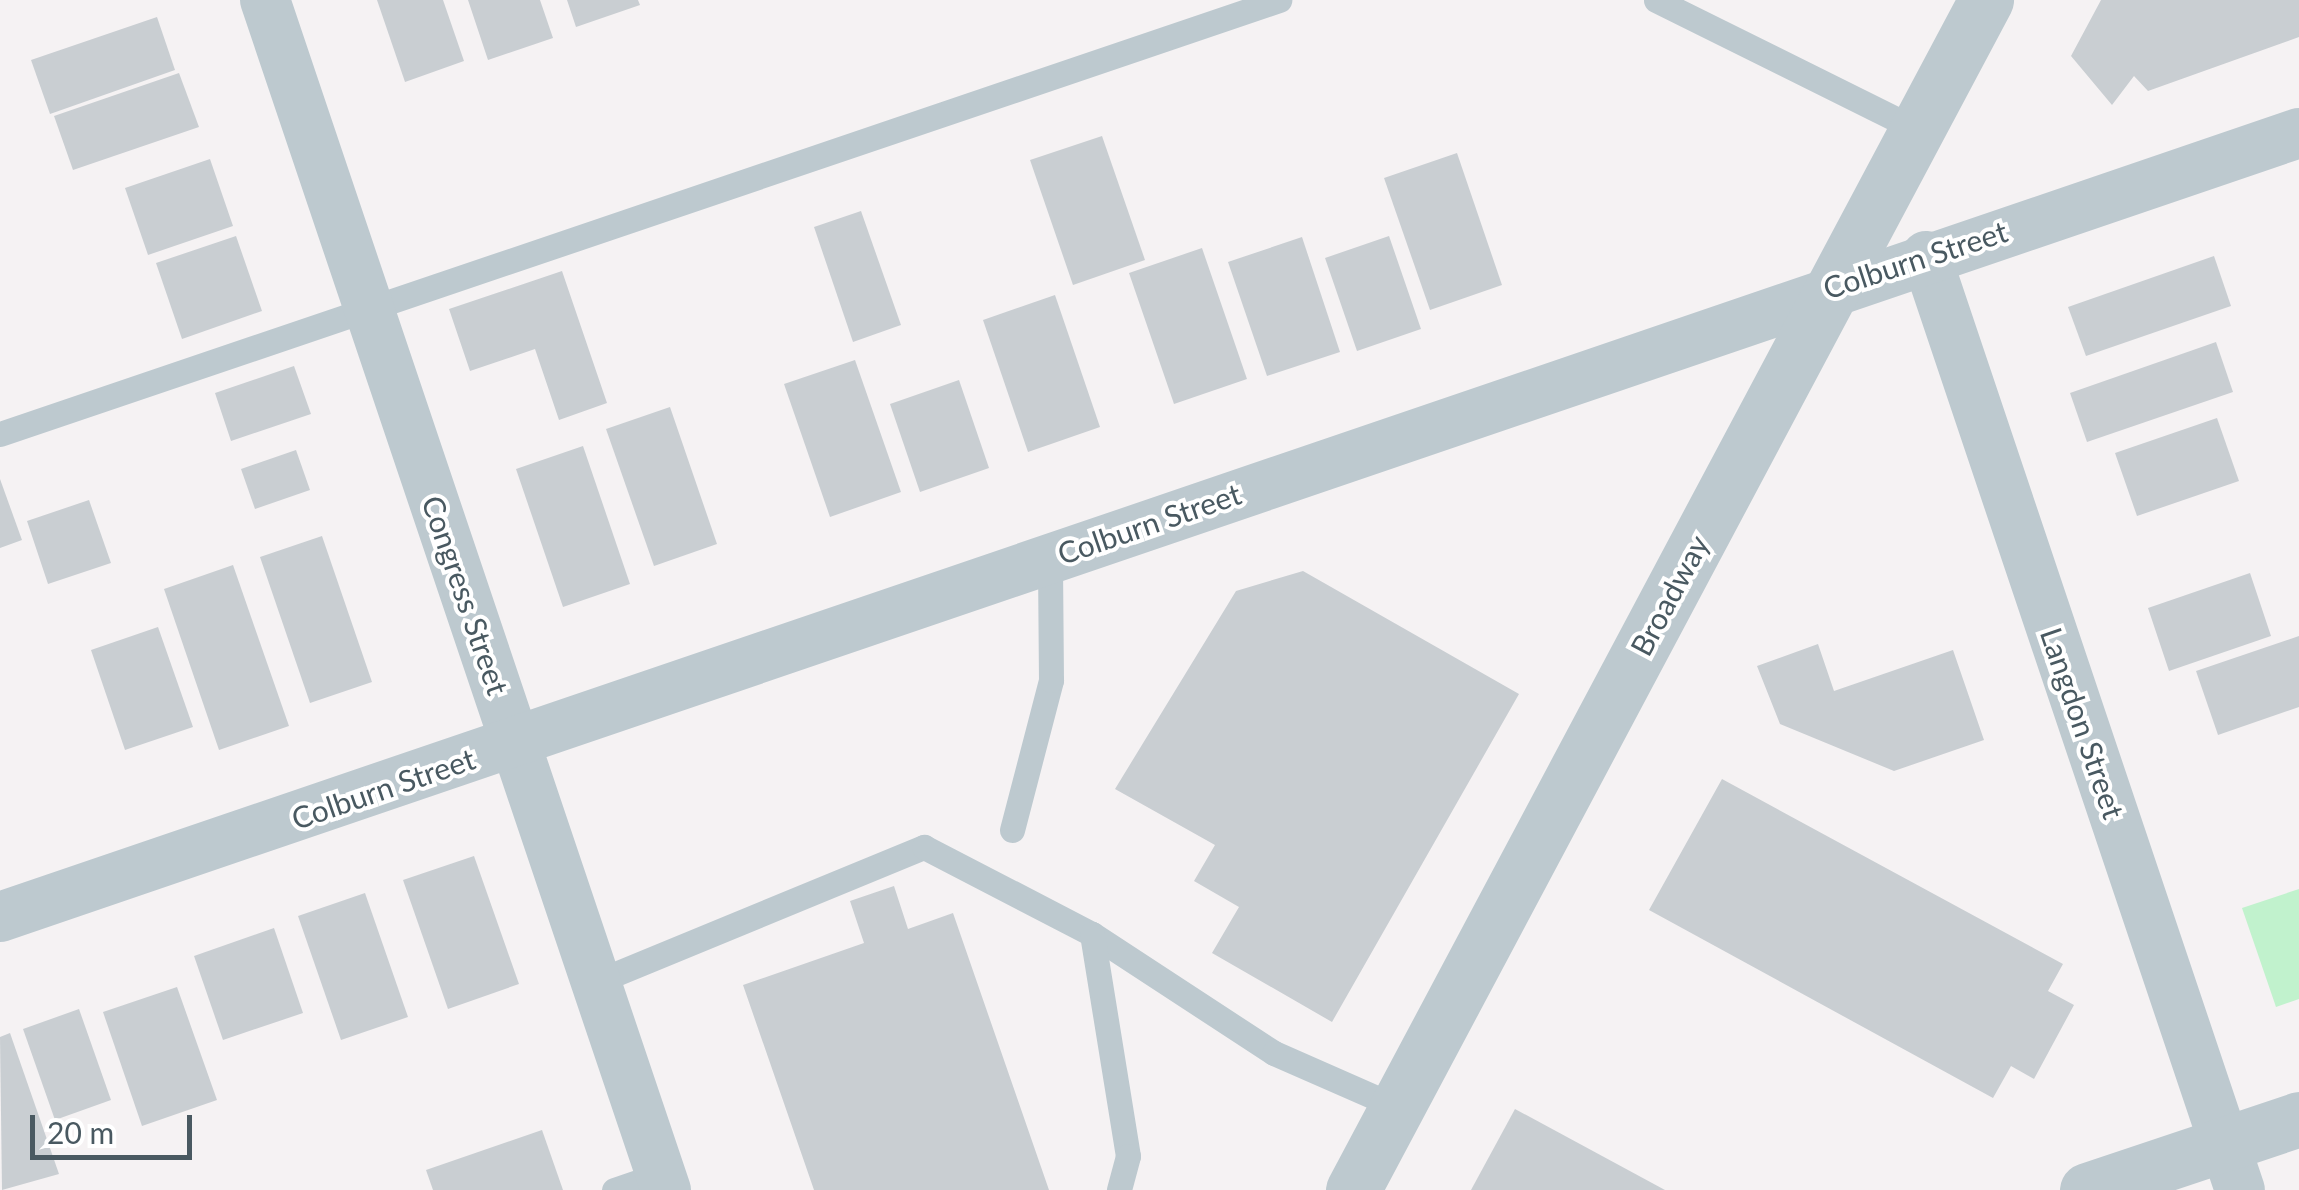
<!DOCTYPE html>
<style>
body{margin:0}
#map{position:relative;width:2299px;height:1190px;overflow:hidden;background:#f5f2f3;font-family:Lato,sans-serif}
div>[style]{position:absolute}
.green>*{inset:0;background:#c1f2cd}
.building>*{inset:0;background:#c9ced2}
.service>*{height:25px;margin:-12.5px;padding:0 12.5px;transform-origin:12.5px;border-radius:12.5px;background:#bdc9cf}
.minor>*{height:50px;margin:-25px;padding:0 25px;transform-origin:25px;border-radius:25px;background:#bdc9cf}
.tertiary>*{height:55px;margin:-27.5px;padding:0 27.5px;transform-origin:27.5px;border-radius:27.5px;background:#bdc9cf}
span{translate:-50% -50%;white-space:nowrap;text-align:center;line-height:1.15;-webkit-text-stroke:8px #fff;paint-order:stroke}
.street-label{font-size:30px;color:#495961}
.scale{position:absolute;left:30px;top:1115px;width:162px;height:45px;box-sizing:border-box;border:5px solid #495961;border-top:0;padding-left:12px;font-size:30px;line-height:35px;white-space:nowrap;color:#495961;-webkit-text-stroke:8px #fff;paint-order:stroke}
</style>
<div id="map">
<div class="green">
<div style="clip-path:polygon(2299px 889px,2299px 999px,2276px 1007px,2242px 908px)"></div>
</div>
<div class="building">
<div style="clip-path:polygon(377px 0,443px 0,464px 61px,405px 82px)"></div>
<div style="clip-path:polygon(468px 0,540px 0,553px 38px,488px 60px)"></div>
<div style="clip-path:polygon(567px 0,638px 0,640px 5px,576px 27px)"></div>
<div style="clip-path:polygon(2101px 0,2299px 0,2299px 37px,2148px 91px,2134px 76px,2112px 105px,2071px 56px)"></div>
<div style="clip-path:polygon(157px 17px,175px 70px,50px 114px,31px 60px)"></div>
<div style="clip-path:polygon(179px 73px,199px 127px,73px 170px,54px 116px)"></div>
<div style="clip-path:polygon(1102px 136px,1145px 260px,1073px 285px,1030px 160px)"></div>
<div style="clip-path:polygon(1457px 153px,1502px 285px,1430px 310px,1384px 178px)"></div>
<div style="clip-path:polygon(210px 159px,233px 226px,148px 255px,125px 188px)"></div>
<div style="clip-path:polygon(861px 211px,901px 325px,853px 342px,814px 227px)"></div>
<div style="clip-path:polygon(236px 236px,262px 311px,182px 339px,156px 263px)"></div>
<div style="clip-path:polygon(1389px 236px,1421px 329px,1357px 351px,1325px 258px)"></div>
<div style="clip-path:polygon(1302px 237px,1340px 352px,1267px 376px,1228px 262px)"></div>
<div style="clip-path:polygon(1202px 248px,1247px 379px,1174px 404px,1129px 273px)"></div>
<div style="clip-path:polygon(2214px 256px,2231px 306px,2086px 356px,2068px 307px)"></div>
<div style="clip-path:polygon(562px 271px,607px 403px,559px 420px,535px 349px,470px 371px,449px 309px)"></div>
<div style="clip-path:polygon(1055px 295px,1100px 427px,1028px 452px,983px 320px)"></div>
<div style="clip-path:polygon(2216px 342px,2233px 392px,2087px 442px,2070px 393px)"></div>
<div style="clip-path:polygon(855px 360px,901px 492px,830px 517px,784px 384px)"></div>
<div style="clip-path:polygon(294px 366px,311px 414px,231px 441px,215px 393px)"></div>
<div style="clip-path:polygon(959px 380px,989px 468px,920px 492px,890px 404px)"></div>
<div style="clip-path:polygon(670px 407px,717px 544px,654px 566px,606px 429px)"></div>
<div style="clip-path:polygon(2217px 418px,2239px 481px,2137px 516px,2115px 453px)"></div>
<div style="clip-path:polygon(583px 446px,630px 584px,563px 607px,516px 469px)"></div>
<div style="clip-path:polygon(296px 450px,310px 490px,255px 509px,241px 469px)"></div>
<div style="clip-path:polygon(0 479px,22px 540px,0 548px)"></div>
<div style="clip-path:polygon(89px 500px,111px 563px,48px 584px,27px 521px)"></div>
<div style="clip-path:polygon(322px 536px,372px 682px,310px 703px,260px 557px)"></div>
<div style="clip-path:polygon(233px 565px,289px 726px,219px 750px,164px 589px)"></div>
<div style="clip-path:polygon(1303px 571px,1519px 694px,1332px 1022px,1212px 953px,1239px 907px,1194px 881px,1215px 845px,1115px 789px,1236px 591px)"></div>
<div style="clip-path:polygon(2250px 573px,2271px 636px,2169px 671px,2148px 608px)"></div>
<div style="clip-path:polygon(158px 627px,193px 727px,125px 750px,91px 650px)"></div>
<div style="clip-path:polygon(2299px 636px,2299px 707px,2218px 735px,2196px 671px)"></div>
<div style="clip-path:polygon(1818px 644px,1834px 691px,1953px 650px,1984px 740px,1894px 771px,1780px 724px,1757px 666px)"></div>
<div style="clip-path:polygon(1722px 779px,2063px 964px,2048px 991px,2074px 1005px,2034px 1079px,2011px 1066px,1993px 1098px,1649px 910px)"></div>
<div style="clip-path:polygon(474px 856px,519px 984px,448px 1009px,403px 880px)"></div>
<div style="clip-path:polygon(894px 886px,908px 929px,953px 913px,1049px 1190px,814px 1190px,743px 985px,864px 943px,850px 901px)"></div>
<div style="clip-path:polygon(365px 893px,408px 1017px,341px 1040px,298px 916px)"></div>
<div style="clip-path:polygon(274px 928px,303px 1013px,223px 1040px,194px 956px)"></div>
<div style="clip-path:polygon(177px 987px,217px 1100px,142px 1126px,103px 1012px)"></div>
<div style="clip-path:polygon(79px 1009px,111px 1100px,55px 1120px,23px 1029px)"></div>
<div style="clip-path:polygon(10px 1033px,59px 1174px,2px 1190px,0 1037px)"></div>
<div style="clip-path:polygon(1515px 1109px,1665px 1190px,1471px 1190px)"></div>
<div style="clip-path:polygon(542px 1130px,563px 1190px,433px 1190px,426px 1170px)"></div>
</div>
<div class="service">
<div style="left:1656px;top:0;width:290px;rotate:26.4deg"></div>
<div style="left:0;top:434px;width:1351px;rotate:-18.74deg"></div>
<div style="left:1012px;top:830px;width:155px;rotate:-75.4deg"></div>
<div style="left:1051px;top:680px;width:123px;rotate:-90.5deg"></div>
<div style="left:1092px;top:934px;width:217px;rotate:33.2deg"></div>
<div style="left:1274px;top:1053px;width:134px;rotate:23.7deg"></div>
<div style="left:596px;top:982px;width:355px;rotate:-22.4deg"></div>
<div style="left:924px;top:847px;width:189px;rotate:27.4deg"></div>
<div style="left:1092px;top:934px;width:225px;rotate:80.8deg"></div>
<div style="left:1128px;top:1156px;width:35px;rotate:105deg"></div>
<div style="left:614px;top:1190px;width:50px;rotate:-18.8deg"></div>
</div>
<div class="minor">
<div style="left:265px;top:0;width:1256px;rotate:71.38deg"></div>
<div style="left:1926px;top:256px;width:985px;rotate:71.42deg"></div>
<div style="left:0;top:917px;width:2429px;rotate:-18.83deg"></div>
</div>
<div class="tertiary">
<div style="left:1353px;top:1190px;width:1348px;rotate:-61.99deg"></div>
<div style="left:2087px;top:1190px;width:224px;rotate:-18.5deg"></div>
</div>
<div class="street-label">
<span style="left:1915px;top:259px;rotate:-18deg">Colburn Street</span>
<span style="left:1149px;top:523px;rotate:-19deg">Colburn Street</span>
<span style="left:466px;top:595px;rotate:71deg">Congress Street</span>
<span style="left:1669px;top:595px;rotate:-62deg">Broadway</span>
<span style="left:2083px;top:723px;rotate:71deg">Langdon Street</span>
<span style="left:383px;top:788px;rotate:-19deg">Colburn Street</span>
</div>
<div class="scale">20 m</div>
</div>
